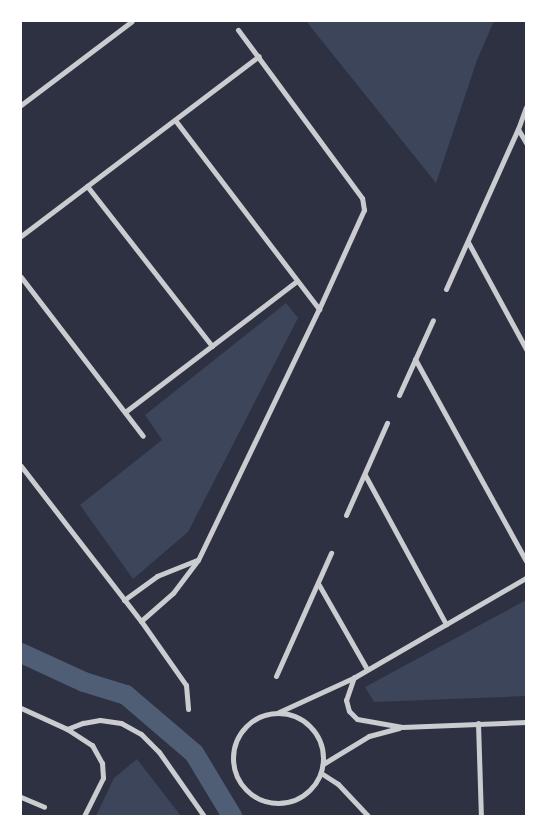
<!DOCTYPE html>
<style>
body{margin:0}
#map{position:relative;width:547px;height:837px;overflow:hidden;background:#2d3142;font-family:"Varela Round",sans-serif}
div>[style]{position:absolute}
.green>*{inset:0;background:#3c4559}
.canal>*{height:20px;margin:-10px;padding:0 10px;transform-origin:10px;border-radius:10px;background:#4f5d75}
.minor>*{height:5px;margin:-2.5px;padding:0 2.5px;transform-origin:2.5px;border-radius:2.5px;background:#caccd0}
.minor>.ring{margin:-2.5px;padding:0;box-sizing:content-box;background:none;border:5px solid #caccd0;border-radius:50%}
span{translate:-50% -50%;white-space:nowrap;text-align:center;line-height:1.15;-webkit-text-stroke:5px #fff;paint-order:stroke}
.frame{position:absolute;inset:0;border:22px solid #fff;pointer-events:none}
</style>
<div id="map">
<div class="green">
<div style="clip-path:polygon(306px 21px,494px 21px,477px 60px,436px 183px)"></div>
<div style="clip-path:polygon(286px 303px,298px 318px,188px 532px,133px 579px,80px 505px,162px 440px,145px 415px)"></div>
<div style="clip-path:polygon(526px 600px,526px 696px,374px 702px,365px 687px)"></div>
<div style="clip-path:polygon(137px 759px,181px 816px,96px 816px,114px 778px)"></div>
</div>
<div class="canal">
<div style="left:21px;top:653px;width:69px;rotate:24.7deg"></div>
<div style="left:84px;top:682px;width:44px;rotate:17.2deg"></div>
<div style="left:126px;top:695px;width:89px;rotate:40.5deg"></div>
<div style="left:194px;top:753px;width:74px;rotate:58.9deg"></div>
</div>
<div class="minor">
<div style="left:21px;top:105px;width:139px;rotate:-37.1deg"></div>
<div style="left:175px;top:120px;width:238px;rotate:52.7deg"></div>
<div style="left:518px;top:129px;width:16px;rotate:60deg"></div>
<div style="left:87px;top:186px;width:203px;rotate:52deg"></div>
<div style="left:21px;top:236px;width:298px;rotate:-37.1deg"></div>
<div style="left:468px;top:242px;width:122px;rotate:61.5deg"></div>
<div style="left:21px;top:277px;width:200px;rotate:52.5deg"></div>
<div style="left:446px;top:289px;width:175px;rotate:-65.8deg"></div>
<div style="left:518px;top:129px;width:23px;rotate:-70deg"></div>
<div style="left:415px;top:359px;width:230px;rotate:61.2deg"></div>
<div style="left:399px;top:395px;width:82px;rotate:-65.6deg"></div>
<div style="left:125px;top:412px;width:216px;rotate:-37.3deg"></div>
<div style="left:21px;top:466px;width:196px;rotate:52.3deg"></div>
<div style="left:141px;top:621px;width:78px;rotate:54.9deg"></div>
<div style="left:186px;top:685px;width:24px;rotate:85deg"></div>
<div style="left:365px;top:475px;width:170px;rotate:61.5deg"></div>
<div style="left:346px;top:515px;width:101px;rotate:-66deg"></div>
<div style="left:319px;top:585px;width:97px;rotate:60.3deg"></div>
<div style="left:124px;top:600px;width:41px;rotate:-36deg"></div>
<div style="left:157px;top:576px;width:43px;rotate:-21.8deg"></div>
<div style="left:141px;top:621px;width:43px;rotate:-41.2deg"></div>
<div style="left:173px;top:593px;width:41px;rotate:-52.9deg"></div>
<div style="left:198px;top:560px;width:279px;rotate:-64.3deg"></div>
<div style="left:319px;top:309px;width:109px;rotate:-65.6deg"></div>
<div style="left:364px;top:210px;width:12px;rotate:-99deg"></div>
<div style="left:362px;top:198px;width:209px;rotate:-126.4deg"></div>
<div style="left:276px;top:676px;width:135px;rotate:-65.9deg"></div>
<div style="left:354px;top:677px;width:24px;rotate:109deg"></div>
<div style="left:346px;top:700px;width:11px;rotate:75deg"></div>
<div style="left:349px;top:711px;width:11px;rotate:45deg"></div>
<div style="left:357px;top:719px;width:46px;rotate:10.1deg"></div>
<div style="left:402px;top:727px;width:124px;rotate:-2.3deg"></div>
<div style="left:21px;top:708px;width:51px;rotate:24.5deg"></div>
<div style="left:67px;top:729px;width:30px;rotate:33deg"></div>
<div style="left:92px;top:745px;width:21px;rotate:61deg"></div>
<div style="left:102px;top:763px;width:15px;rotate:86deg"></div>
<div style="left:103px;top:778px;width:42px;rotate:116.6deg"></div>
<div style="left:279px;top:712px;width:84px;rotate:-24.7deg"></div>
<div style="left:355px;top:677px;width:198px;rotate:-30.1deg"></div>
<div class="ring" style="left:233px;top:713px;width:85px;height:85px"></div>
<div style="left:478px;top:723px;width:93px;rotate:88.2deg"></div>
<div style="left:67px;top:729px;width:17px;rotate:-21deg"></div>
<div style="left:83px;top:723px;width:17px;rotate:-10deg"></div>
<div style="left:100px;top:720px;width:21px;rotate:8deg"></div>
<div style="left:121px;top:723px;width:23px;rotate:29deg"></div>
<div style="left:141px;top:734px;width:25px;rotate:45deg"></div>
<div style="left:159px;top:752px;width:78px;rotate:54.9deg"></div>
<div style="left:323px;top:764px;width:54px;rotate:-31.3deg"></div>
<div style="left:369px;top:736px;width:31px;rotate:-15deg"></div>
<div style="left:321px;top:773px;width:20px;rotate:33deg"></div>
<div style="left:338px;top:784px;width:44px;rotate:46.8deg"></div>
<div style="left:21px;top:797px;width:25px;rotate:23deg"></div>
</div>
<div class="frame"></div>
</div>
